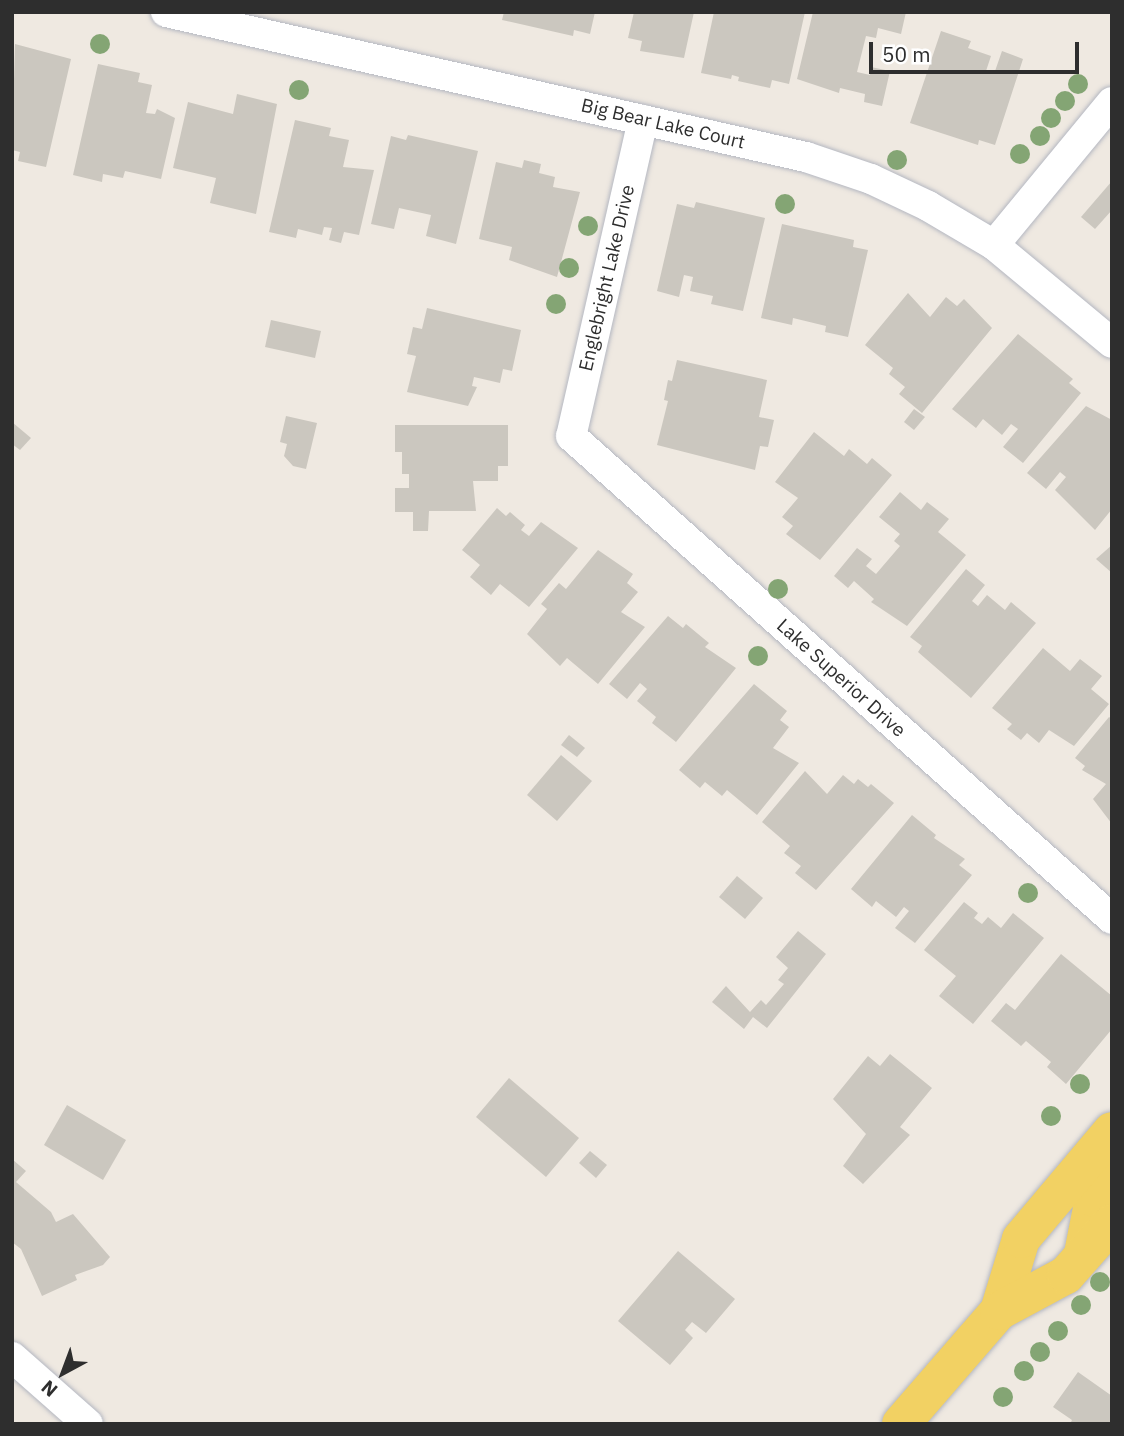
<!DOCTYPE html>
<style>
body{margin:0}
#map{position:relative;width:1124px;height:1436px;overflow:hidden;background:#efe9e1;font-family:"IBM Plex Sans",sans-serif}
div>[style]{position:absolute}
.building>*{inset:0;background:#cbc7bf}
.roads{filter:drop-shadow(0 0 2px #b4b7c1) drop-shadow(0 0 2px #b4b7c1)}
.minor>*{height:30px;margin:-15px;padding:0 15px;transform-origin:15px;border-radius:15px;background:#fff}
.major>*{height:38px;margin:-19px;padding:0 19px;transform-origin:19px;border-radius:19px;background:#f2d163}
.trees>*{width:20px;height:20px;margin:-10px;border-radius:50%;background:#84a574}
span{translate:-50% -50%;white-space:nowrap;text-align:center;line-height:1.15;-webkit-text-stroke:5px #fff;paint-order:stroke}
.street-label{font-size:19px;color:#2e2e2e}
.frame{position:absolute;inset:0;border:14px solid #2e2e2e;pointer-events:none}
.north{position:absolute;left:28px;top:1338px;width:70px;height:70px;-webkit-text-stroke:5px #fff;paint-order:stroke;rotate:221deg;font-size:19px;font-weight:700;line-height:28px;text-align:center;color:#2e2e2e}
.north::after{content:'';display:block;margin:auto;width:24px;height:32px;background:#2e2e2e;clip-path:polygon(50% 0,100% 100%,50% 72%,0 100%)}
.scale{position:absolute;left:869px;top:42px;width:210px;height:32px;box-sizing:border-box;border:4px solid #2e2e2e;border-top:0;padding-left:9px;font-size:21px;line-height:24px;white-space:nowrap;color:#2e2e2e;-webkit-text-stroke:5px #fff;paint-order:stroke}
</style>
<div id="map">
<div class="building">
<div style="clip-path:polygon(504px 12px,595px 12px,590px 34px,574px 30px,573px 36px,502px 20px)"></div>
<div style="clip-path:polygon(634px 12px,694px 12px,684px 58px,640px 51px,642px 41px,628px 38px)"></div>
<div style="clip-path:polygon(714px 12px,805px 12px,789px 84px,772px 80px,770px 88px,738px 81px,739px 77px,732px 75px,731px 79px,701px 73px)"></div>
<div style="clip-path:polygon(813px 12px,906px 12px,901px 34px,878px 28px,876px 38px,866px 36px,857px 72px,870px 75px,871px 67px,890px 71px,882px 106px,864px 102px,865px 94px,840px 88px,839px 93px,797px 79px)"></div>
<div style="clip-path:polygon(941px 31px,971px 41px,968px 48px,991px 56px,986px 71px,994px 74px,1002px 51px,1023px 59px,995px 145px,979px 140px,978px 145px,910px 123px)"></div>
<div style="clip-path:polygon(15px 44px,71px 59px,46px 167px,18px 161px,20px 152px,12px 150px)"></div>
<div style="clip-path:polygon(98px 64px,140px 73px,138px 82px,152px 85px,146px 113px,155px 114px,157px 109px,175px 118px,161px 179px,125px 171px,123px 178px,103px 174px,102px 182px,73px 175px)"></div>
<div style="clip-path:polygon(237px 94px,277px 104px,256px 214px,210px 203px,216px 178px,173px 168px,188px 102px,233px 114px)"></div>
<div style="clip-path:polygon(295px 120px,331px 128px,329px 136px,349px 140px,343px 167px,374px 170px,359px 235px,344px 232px,341px 243px,329px 240px,332px 228px,324px 227px,322px 235px,298px 229px,296px 238px,269px 232px)"></div>
<div style="clip-path:polygon(408px 135px,478px 151px,456px 244px,426px 236px,431px 215px,399px 208px,394px 229px,371px 224px,391px 136px,406px 140px)"></div>
<div style="clip-path:polygon(524px 160px,541px 164px,539px 173px,555px 177px,553px 187px,580px 192px,557px 277px,509px 260px,512px 247px,479px 239px,496px 162px,522px 168px)"></div>
<div style="clip-path:polygon(1112px 181px,1112px 210px,1095px 229px,1081px 217px)"></div>
<div style="clip-path:polygon(696px 202px,765px 218px,743px 311px,711px 304px,713px 296px,690px 291px,693px 277px,684px 275px,679px 297px,657px 291px,677px 204px,694px 208px)"></div>
<div style="clip-path:polygon(782px 224px,854px 240px,853px 247px,868px 250px,848px 337px,825px 332px,826px 326px,793px 318px,792px 325px,761px 318px)"></div>
<div style="clip-path:polygon(908px 293px,930px 317px,946px 297px,957px 306px,964px 299px,992px 328px,922px 413px,899px 394px,905px 387px,889px 374px,893px 368px,865px 345px)"></div>
<div style="clip-path:polygon(427px 308px,521px 330px,512px 371px,503px 369px,500px 383px,474px 377px,472px 386px,477px 387px,468px 406px,407px 392px,416px 356px,407px 354px,413px 327px,422px 329px)"></div>
<div style="clip-path:polygon(271px 320px,321px 331px,315px 358px,265px 347px)"></div>
<div style="clip-path:polygon(1018px 334px,1073px 379px,1069px 383px,1081px 393px,1023px 463px,1003px 447px,1018px 429px,1011px 424px,1002px 435px,983px 419px,976px 428px,952px 409px)"></div>
<div style="clip-path:polygon(677px 360px,767px 380px,759px 417px,774px 420px,768px 447px,760px 446px,755px 470px,657px 445px,668px 401px,664px 400px,668px 380px,672px 381px)"></div>
<div style="clip-path:polygon(1086px 406px,1112px 420px,1112px 509px,1095px 530px,1055px 490px,1066px 477px,1060px 472px,1046px 489px,1027px 473px)"></div>
<div style="clip-path:polygon(914px 409px,925px 417px,914px 430px,904px 422px)"></div>
<div style="clip-path:polygon(286px 416px,317px 423px,306px 469px,293px 466px,284px 456px,287px 444px,280px 442px)"></div>
<div style="clip-path:polygon(12px 422px,31px 438px,20px 450px,12px 444px)"></div>
<div style="clip-path:polygon(395px 425px,508px 425px,508px 466px,498px 466px,498px 481px,473px 481px,476px 511px,429px 511px,428px 531px,413px 531px,413px 512px,395px 512px,395px 488px,409px 488px,409px 474px,402px 474px,402px 452px,395px 452px)"></div>
<div style="clip-path:polygon(814px 432px,844px 456px,849px 449px,867px 464px,872px 458px,892px 475px,820px 560px,786px 534px,793px 526px,782px 517px,798px 498px,775px 482px)"></div>
<div style="clip-path:polygon(900px 492px,921px 510px,927px 502px,949px 519px,938px 532px,966px 555px,907px 626px,871px 602px,874px 599px,854px 581px,848px 588px,834px 576px,857px 548px,872px 559px,866px 566px,876px 574px,900px 546px,894px 541px,900px 534px,879px 517px)"></div>
<div style="clip-path:polygon(497px 508px,506px 516px,510px 512px,525px 525px,521px 530px,529px 536px,541px 522px,578px 548px,529px 607px,500px 584px,491px 595px,470px 577px,480px 565px,462px 550px)"></div>
<div style="clip-path:polygon(1112px 545px,1112px 573px,1096px 559px)"></div>
<div style="clip-path:polygon(598px 550px,633px 574px,627px 583px,638px 592px,621px 612px,645px 627px,598px 684px,567px 658px,560px 666px,527px 634px,547px 609px,541px 604px,559px 583px,566px 589px)"></div>
<div style="clip-path:polygon(966px 569px,985px 585px,972px 601px,978px 606px,987px 595px,1005px 610px,1011px 602px,1036px 623px,971px 698px,918px 652px,922px 646px,910px 637px)"></div>
<div style="clip-path:polygon(668px 616px,683px 628px,686px 624px,709px 643px,705px 647px,736px 668px,676px 742px,652px 723px,656px 717px,637px 701px,647px 689px,640px 683px,627px 699px,609px 684px)"></div>
<div style="clip-path:polygon(1043px 648px,1070px 671px,1080px 659px,1102px 676px,1091px 689px,1109px 704px,1074px 746px,1049px 730px,1039px 743px,1027px 733px,1021px 740px,1007px 729px,1012px 724px,992px 708px)"></div>
<div style="clip-path:polygon(754px 684px,787px 711px,780px 720px,789px 727px,773px 748px,799px 763px,757px 815px,727px 790px,722px 796px,705px 782px,700px 788px,679px 770px)"></div>
<div style="clip-path:polygon(1109px 717px,1112px 719px,1112px 824px,1093px 799px,1106px 784px,1082px 770px,1085px 766px,1075px 758px)"></div>
<div style="clip-path:polygon(569px 735px,585px 748px,577px 757px,561px 745px)"></div>
<div style="clip-path:polygon(561px 755px,592px 781px,557px 821px,527px 795px)"></div>
<div style="clip-path:polygon(805px 771px,827px 794px,843px 775px,854px 784px,858px 779px,868px 787px,871px 784px,894px 803px,816px 890px,795px 873px,801px 866px,784px 853px,790px 846px,762px 822px)"></div>
<div style="clip-path:polygon(912px 815px,936px 835px,934px 838px,965px 859px,959px 865px,972px 875px,915px 943px,895px 928px,909px 911px,904px 907px,896px 917px,876px 901px,872px 907px,851px 889px)"></div>
<div style="clip-path:polygon(737px 876px,763px 898px,745px 919px,719px 897px)"></div>
<div style="clip-path:polygon(964px 902px,978px 913px,974px 918px,982px 924px,988px 917px,1001px 928px,1013px 913px,1044px 938px,973px 1024px,939px 996px,956px 976px,924px 950px)"></div>
<div style="clip-path:polygon(798px 931px,826px 954px,767px 1028px,753px 1017px,744px 1029px,712px 1002px,726px 986px,750px 1012px,761px 1000px,766px 1005px,784px 984px,778px 980px,788px 968px,776px 957px)"></div>
<div style="clip-path:polygon(1061px 954px,1112px 996px,1112px 1029px,1066px 1084px,1047px 1067px,1051px 1062px,1026px 1041px,1021px 1046px,991px 1021px,1006px 1003px,1015px 1010px)"></div>
<div style="clip-path:polygon(890px 1054px,932px 1088px,900px 1127px,910px 1135px,863px 1184px,843px 1166px,866px 1134px,833px 1099px,868px 1056px,880px 1066px)"></div>
<div style="clip-path:polygon(509px 1078px,579px 1138px,546px 1177px,476px 1117px)"></div>
<div style="clip-path:polygon(67px 1105px,126px 1140px,103px 1180px,44px 1145px)"></div>
<div style="clip-path:polygon(590px 1151px,607px 1165px,596px 1178px,579px 1163px)"></div>
<div style="clip-path:polygon(12px 1159px,26px 1171px,16px 1182px,51px 1212px,56px 1222px,73px 1214px,110px 1257px,103px 1265px,75px 1275px,77px 1280px,42px 1296px,21px 1249px,12px 1242px)"></div>
<div style="clip-path:polygon(678px 1251px,735px 1299px,706px 1333px,692px 1322px,685px 1330px,693px 1338px,670px 1365px,618px 1321px)"></div>
<div style="clip-path:polygon(1078px 1372px,1112px 1396px,1112px 1424px,1070px 1424px,1072px 1420px,1053px 1407px)"></div>
</div>
<div class="roads">
<div class="minor">
<div style="left:166px;top:12px;width:656px;rotate:12.77deg"></div>
<div style="left:806px;top:157px;width:69px;rotate:18.7deg"></div>
<div style="left:871px;top:179px;width:63px;rotate:25.3deg"></div>
<div style="left:928px;top:206px;width:77px;rotate:30.6deg"></div>
<div style="left:994px;top:245px;width:153px;rotate:39.7deg"></div>
<div style="left:643px;top:120px;width:324px;rotate:102.8deg"></div>
<div style="left:571px;top:436px;width:725px;rotate:41.76deg"></div>
<div style="left:994px;top:245px;width:185px;rotate:-50.5deg"></div>
<div style="left:12px;top:1357px;width:101px;rotate:41.4deg"></div>
</div>
<div class="major">
<div style="left:1083px;top:1254px;width:57px;rotate:-78.9deg"></div>
<div style="left:1094px;top:1198px;width:28px;rotate:-49deg"></div>
<div style="left:999px;top:1311px;width:75px;rotate:-73deg"></div>
<div style="left:1021px;top:1239px;width:141px;rotate:-49.9deg"></div>
<div style="left:901px;top:1424px;width:150px;rotate:-49.1deg"></div>
<div style="left:999px;top:1311px;width:76px;rotate:-28.2deg"></div>
<div style="left:1066px;top:1275px;width:69px;rotate:-48.5deg"></div>
</div>
</div>
<div class="trees">
<div style="left:100px;top:44px"></div>
<div style="left:1078px;top:84px"></div>
<div style="left:299px;top:90px"></div>
<div style="left:1065px;top:101px"></div>
<div style="left:1051px;top:118px"></div>
<div style="left:1040px;top:136px"></div>
<div style="left:1020px;top:154px"></div>
<div style="left:897px;top:160px"></div>
<div style="left:785px;top:204px"></div>
<div style="left:588px;top:226px"></div>
<div style="left:569px;top:268px"></div>
<div style="left:556px;top:304px"></div>
<div style="left:778px;top:589px"></div>
<div style="left:758px;top:656px"></div>
<div style="left:1028px;top:893px"></div>
<div style="left:1080px;top:1084px"></div>
<div style="left:1051px;top:1116px"></div>
<div style="left:1100px;top:1282px"></div>
<div style="left:1081px;top:1305px"></div>
<div style="left:1058px;top:1331px"></div>
<div style="left:1040px;top:1352px"></div>
<div style="left:1024px;top:1371px"></div>
<div style="left:1003px;top:1397px"></div>
</div>
<div class="street-label">
<span style="left:663px;top:124px;rotate:13deg">Big Bear Lake Court</span>
<span style="left:607px;top:278px;rotate:-77deg">Englebright Lake Drive</span>
<span style="left:841px;top:678px;rotate:42deg">Lake Superior Drive</span>
</div>
<div class="frame"></div>
<div class="north">N</div>
<div class="scale">50 m</div>
</div>
